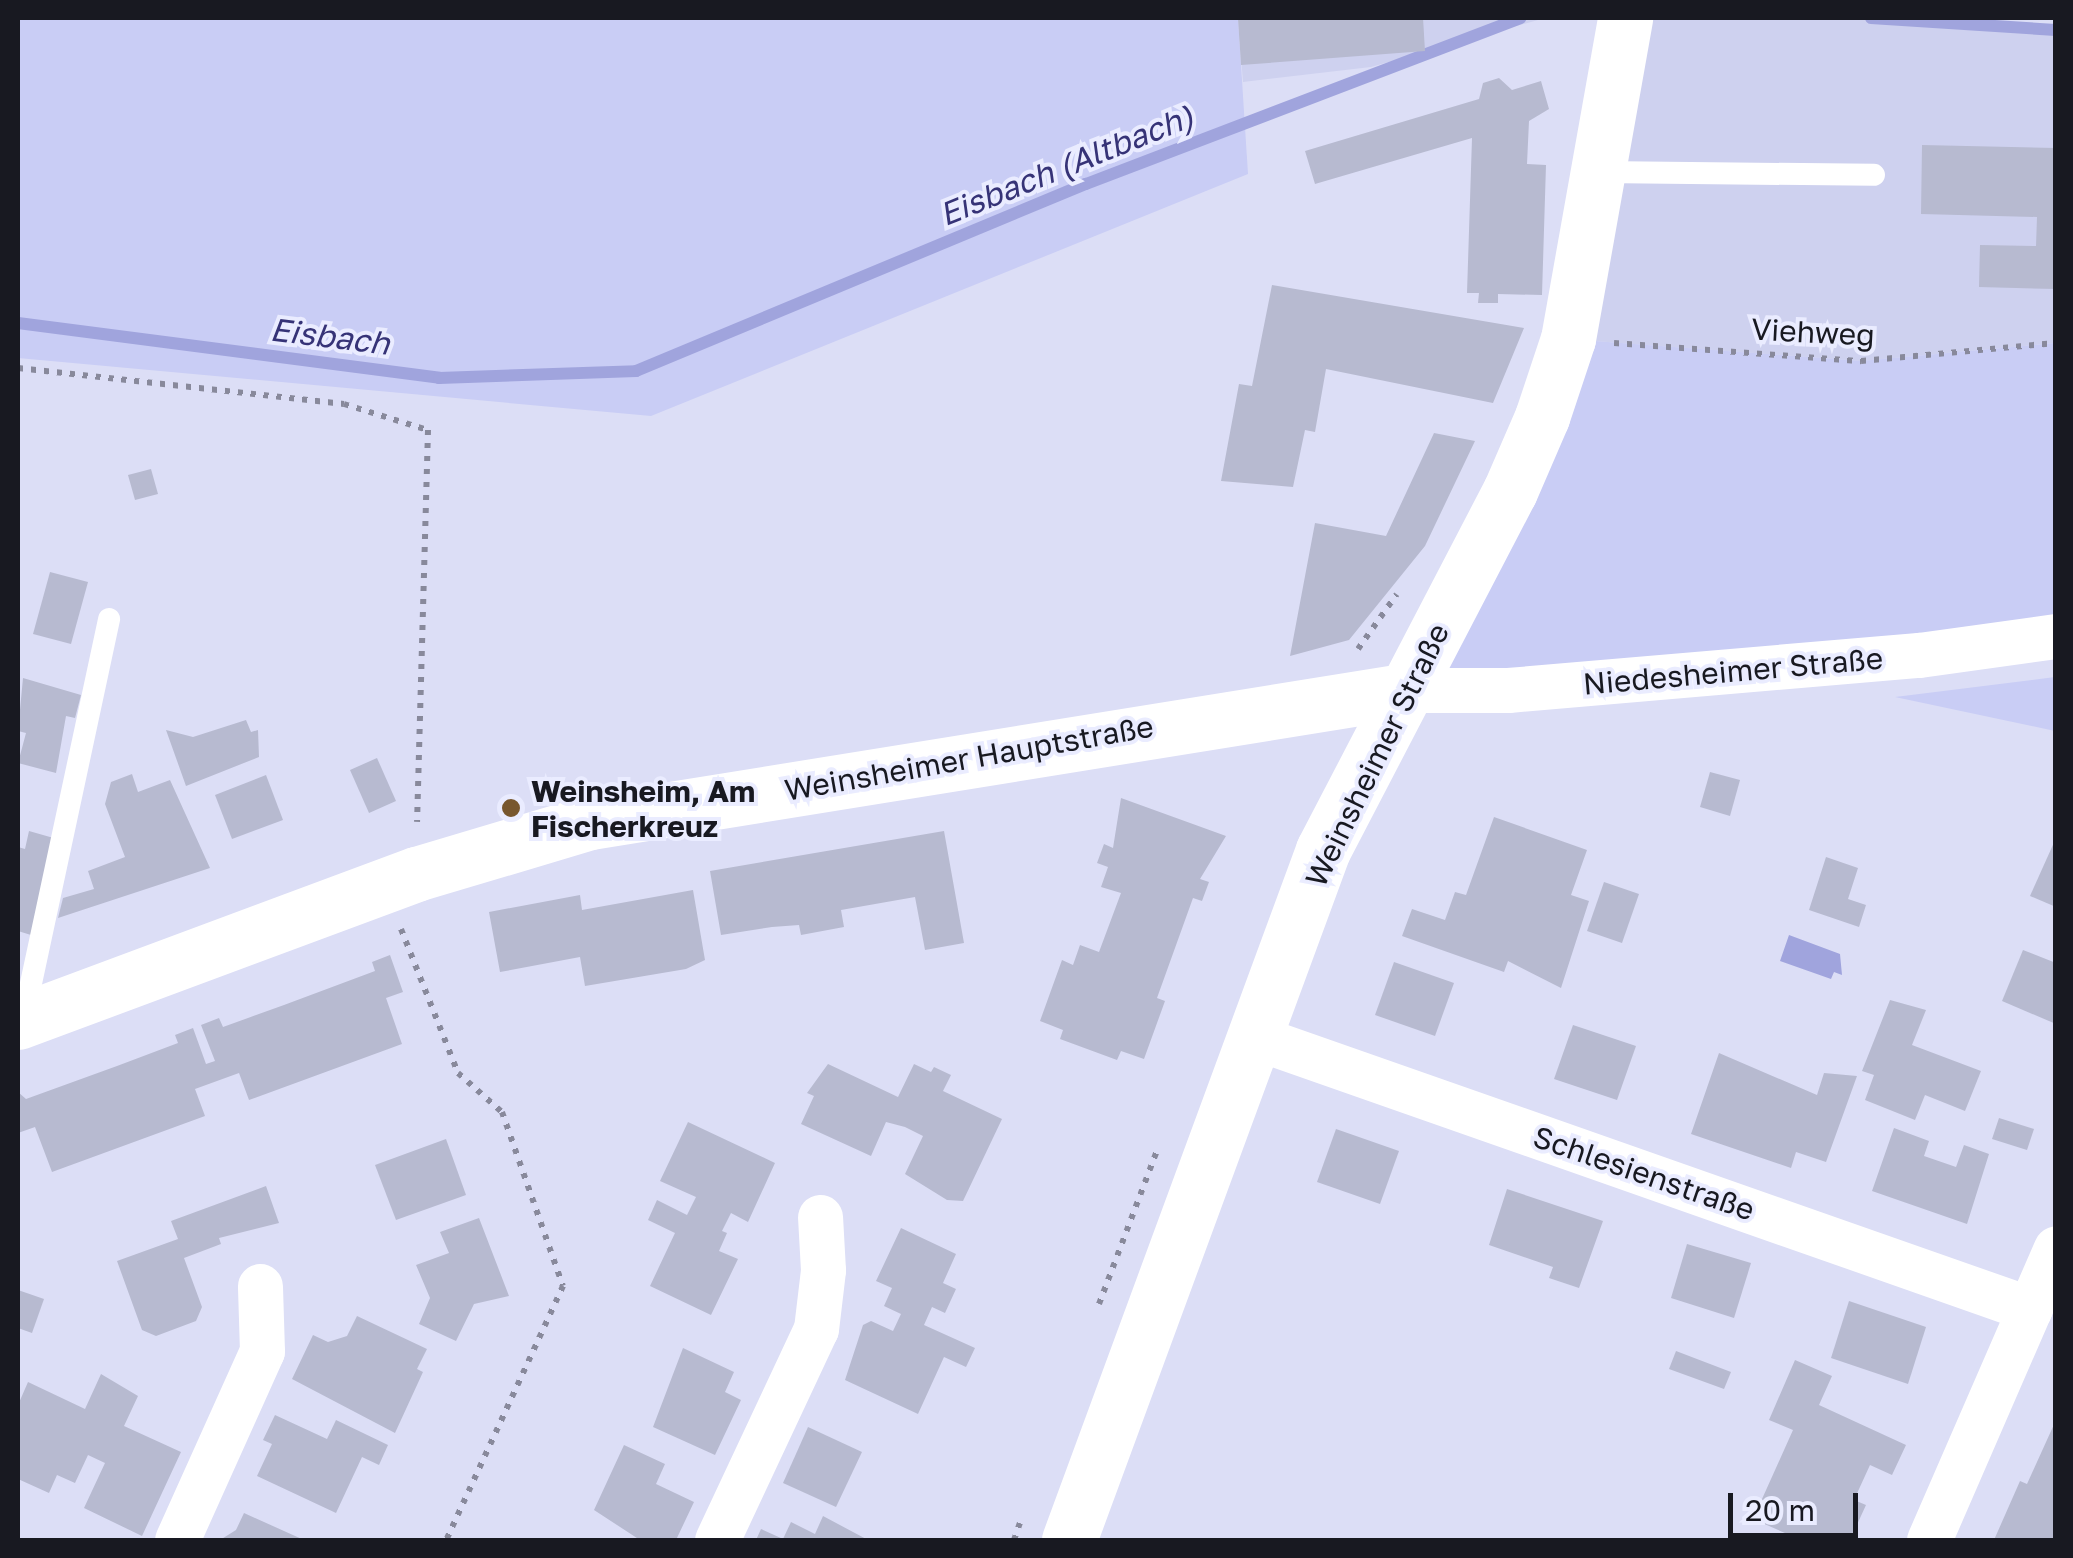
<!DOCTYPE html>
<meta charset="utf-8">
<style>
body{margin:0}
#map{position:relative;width:2073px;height:1558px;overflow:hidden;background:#dcdef6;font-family:"Golos Text",sans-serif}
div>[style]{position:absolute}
.built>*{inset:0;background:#ced1ef}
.green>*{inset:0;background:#c9cdf5}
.water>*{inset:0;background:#a0a4dd}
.stream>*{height:12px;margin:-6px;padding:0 6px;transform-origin:6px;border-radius:6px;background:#a0a4dd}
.building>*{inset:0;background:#b7bad0}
.path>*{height:6px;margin-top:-3px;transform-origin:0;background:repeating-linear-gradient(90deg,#88899b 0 5px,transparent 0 13px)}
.service>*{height:22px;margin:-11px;padding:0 11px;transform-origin:11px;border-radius:11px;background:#fff}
.minor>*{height:45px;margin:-22.5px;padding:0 22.5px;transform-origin:22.5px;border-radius:22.5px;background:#fff}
.tertiary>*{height:55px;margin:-27.5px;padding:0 27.5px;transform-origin:27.5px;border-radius:27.5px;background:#fff}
.secondary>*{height:55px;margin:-27.5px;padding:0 27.5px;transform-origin:27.5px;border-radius:27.5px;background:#fff}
.dots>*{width:28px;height:28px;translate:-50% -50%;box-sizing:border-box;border:5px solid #eaecff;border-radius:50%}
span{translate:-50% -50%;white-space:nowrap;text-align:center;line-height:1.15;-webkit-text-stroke:8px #eaecff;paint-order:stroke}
.street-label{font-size:30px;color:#181921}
.poi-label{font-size:30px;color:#181921;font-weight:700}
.left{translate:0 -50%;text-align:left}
.water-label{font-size:32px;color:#363377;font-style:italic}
.frame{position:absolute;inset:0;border:20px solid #181921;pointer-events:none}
.scale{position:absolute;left:1728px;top:1493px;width:130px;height:45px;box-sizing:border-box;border:5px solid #181921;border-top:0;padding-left:12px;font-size:30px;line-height:35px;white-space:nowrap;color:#181921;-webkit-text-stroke:8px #eaecff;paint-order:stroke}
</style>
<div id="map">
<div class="built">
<div style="clip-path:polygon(1238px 18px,1545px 18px,1371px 67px,1243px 82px)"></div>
<div style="clip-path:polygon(1628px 18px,1871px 18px,2055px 30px,2055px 343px,1861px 361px,1568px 339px)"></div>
</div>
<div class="green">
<div style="clip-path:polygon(18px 18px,1238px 18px,1248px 174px,651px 416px,18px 358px)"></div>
<div style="clip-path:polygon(1568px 339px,1861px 361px,2055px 343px,2055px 636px,1409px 690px)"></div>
<div style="clip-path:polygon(2055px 677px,2055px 731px,1895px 697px)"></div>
</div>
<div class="water">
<div style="clip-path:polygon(1789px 935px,1840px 954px,1842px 975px,1834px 972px,1831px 979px,1780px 961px)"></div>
</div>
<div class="stream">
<div style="left:1871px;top:18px;width:185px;rotate:3.7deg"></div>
<div style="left:18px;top:323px;width:425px;rotate:7.4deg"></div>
<div style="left:439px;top:378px;width:197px;rotate:-2deg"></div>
<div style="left:636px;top:371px;width:487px;rotate:-22.6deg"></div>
<div style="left:1086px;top:184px;width:465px;rotate:-20.9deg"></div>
</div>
<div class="building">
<div style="clip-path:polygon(1238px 18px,1423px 18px,1425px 51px,1241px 65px)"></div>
<div style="clip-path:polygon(1499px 78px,1512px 90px,1541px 81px,1549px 109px,1529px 121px,1527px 164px,1546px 165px,1542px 295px,1498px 294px,1498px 303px,1478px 303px,1479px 293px,1467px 293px,1472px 138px,1315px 184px,1305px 151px,1479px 99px,1483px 83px)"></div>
<div style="clip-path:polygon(1922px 145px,2056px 148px,2056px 289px,1979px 287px,1980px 245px,2036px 246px,2037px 217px,1921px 214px)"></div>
<div style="clip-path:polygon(1272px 285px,1524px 328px,1493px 403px,1326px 369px,1315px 432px,1305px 430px,1293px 487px,1221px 481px,1239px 384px,1252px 386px)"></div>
<div style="clip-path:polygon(1434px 433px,1475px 441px,1425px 546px,1349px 640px,1290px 656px,1315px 523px,1386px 536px)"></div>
<div style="clip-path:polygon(151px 469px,158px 494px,135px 500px,128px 475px)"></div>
<div style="clip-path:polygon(50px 572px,88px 582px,71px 644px,33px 634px)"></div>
<div style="clip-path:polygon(23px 678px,81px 695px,75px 718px,66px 716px,56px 773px,18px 763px,26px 733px,18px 731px)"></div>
<div style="clip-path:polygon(246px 720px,251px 732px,258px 730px,259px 757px,186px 786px,166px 730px,193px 737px)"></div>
<div style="clip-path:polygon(377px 758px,396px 801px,369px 813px,350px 770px)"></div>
<div style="clip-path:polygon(1710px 772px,1740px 780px,1730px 816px,1700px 807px)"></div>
<div style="clip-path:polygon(132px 774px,138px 792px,170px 780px,210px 868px,58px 918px,63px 898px,94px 889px,88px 871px,125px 857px,105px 804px,111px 782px)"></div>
<div style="clip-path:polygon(266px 775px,283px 820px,232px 839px,215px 795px)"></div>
<div style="clip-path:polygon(1121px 798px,1226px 836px,1200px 879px,1209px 882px,1202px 901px,1193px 898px,1157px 998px,1165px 1001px,1144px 1059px,1121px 1051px,1117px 1060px,1060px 1039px,1063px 1030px,1040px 1021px,1062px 960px,1073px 965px,1080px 945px,1099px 952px,1121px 893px,1101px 887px,1108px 867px,1097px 863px,1104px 844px,1113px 848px)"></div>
<div style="clip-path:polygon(1494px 817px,1587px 850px,1571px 895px,1589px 901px,1561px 988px,1508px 961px,1504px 972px,1402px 936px,1412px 909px,1445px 920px,1455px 892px,1466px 895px)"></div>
<div style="clip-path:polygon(29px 831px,57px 839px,31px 935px,18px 931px,18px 847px,25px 849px)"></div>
<div style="clip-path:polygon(944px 831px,964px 943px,925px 950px,915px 897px,841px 910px,844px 927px,801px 935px,799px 925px,772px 927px,721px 935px,710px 871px)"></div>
<div style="clip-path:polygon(2056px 838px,2056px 907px,2030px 896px)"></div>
<div style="clip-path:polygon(1826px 857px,1858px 868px,1848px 899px,1866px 905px,1859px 927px,1809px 910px)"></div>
<div style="clip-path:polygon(1604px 882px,1639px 894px,1622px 943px,1587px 931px)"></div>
<div style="clip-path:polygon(693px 890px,705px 960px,686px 969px,585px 986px,580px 957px,500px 972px,489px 912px,580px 895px,582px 910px)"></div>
<div style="clip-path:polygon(2023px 950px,2056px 963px,2056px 1024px,2002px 1001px)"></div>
<div style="clip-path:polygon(390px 955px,403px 992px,386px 998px,402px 1044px,249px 1100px,239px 1073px,195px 1089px,205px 1116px,52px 1172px,35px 1127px,18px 1133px,18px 1092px,26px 1099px,117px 1066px,178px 1043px,175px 1035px,193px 1028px,206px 1064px,215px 1061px,201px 1025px,219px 1018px,223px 1027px,284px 1005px,375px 971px,372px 962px)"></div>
<div style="clip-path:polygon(1394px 962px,1454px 983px,1435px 1036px,1375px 1015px)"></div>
<div style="clip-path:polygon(1890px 1000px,1926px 1010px,1912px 1045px,1981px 1071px,1965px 1111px,1925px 1095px,1915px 1120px,1865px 1100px,1874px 1075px,1862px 1071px)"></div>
<div style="clip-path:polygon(1573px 1025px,1636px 1046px,1617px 1100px,1554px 1079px)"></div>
<div style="clip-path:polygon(1719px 1053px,1817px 1095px,1824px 1073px,1857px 1076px,1826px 1162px,1796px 1152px,1791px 1168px,1691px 1134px)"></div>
<div style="clip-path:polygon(828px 1064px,898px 1097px,914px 1064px,931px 1072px,934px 1067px,951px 1075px,943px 1091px,1002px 1119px,963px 1201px,947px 1200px,905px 1174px,923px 1136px,905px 1127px,886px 1122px,871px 1156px,801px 1124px,814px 1096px,807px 1093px)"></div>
<div style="clip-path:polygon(1999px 1118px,2034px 1129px,2027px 1150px,1992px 1139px)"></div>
<div style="clip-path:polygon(688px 1122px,775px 1163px,748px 1222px,731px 1213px,722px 1231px,727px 1233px,719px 1251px,738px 1259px,711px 1315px,650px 1286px,675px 1233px,648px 1220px,657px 1200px,687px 1215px,696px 1197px,660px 1181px)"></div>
<div style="clip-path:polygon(1894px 1128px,1929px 1141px,1924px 1156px,1956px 1167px,1964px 1145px,1989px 1154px,1967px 1224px,1872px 1191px)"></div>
<div style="clip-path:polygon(1336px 1129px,1399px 1151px,1380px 1204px,1317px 1182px)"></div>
<div style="clip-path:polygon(446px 1139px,466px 1195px,396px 1220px,375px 1165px)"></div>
<div style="clip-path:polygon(266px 1186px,279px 1223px,219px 1238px,221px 1244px,184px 1258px,202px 1307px,196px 1321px,156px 1336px,142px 1330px,117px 1261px,178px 1239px,171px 1221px)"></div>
<div style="clip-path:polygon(1507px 1189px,1603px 1221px,1579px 1288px,1549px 1278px,1553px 1267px,1489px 1245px)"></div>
<div style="clip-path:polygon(479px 1218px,509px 1296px,474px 1304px,456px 1341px,419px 1324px,430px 1298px,416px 1265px,449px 1253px,440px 1232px)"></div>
<div style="clip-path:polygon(901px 1228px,956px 1254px,943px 1283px,956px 1289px,945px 1313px,932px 1307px,924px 1325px,975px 1348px,966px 1367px,944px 1357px,918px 1414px,845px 1380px,863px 1325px,871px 1321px,893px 1331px,901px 1314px,884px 1306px,892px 1288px,876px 1281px)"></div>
<div style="clip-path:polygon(1687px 1244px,1751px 1263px,1734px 1318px,1671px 1298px)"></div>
<div style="clip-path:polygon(18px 1290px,44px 1299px,32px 1333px,18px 1328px)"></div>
<div style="clip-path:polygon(1849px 1301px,1926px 1327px,1908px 1384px,1831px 1358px)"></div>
<div style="clip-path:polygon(357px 1316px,427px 1349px,417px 1369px,423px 1372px,395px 1433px,292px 1379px,313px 1335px,328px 1342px,347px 1336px)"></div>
<div style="clip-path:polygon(683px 1348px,734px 1372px,725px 1392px,741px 1400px,715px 1455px,653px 1427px)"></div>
<div style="clip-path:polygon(1676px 1351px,1731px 1372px,1724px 1389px,1669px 1369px)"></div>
<div style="clip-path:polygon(1795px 1360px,1832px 1376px,1819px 1405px,1906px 1445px,1892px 1475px,1870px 1465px,1854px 1500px,1866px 1505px,1850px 1540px,1818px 1535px,1801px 1540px,1753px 1519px,1793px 1430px,1769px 1420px)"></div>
<div style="clip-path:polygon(101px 1374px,138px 1396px,124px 1426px,181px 1452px,142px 1536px,84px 1508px,105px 1463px,88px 1455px,75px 1483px,57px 1475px,49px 1493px,18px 1479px,18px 1405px,28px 1382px,85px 1409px)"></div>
<div style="clip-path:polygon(275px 1415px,327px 1439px,336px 1420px,388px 1445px,379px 1465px,362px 1457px,336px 1513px,257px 1476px,272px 1444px,263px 1440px)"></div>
<div style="clip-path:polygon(2056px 1420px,2054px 1540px,1994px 1540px,2020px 1481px,2027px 1484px)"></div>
<div style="clip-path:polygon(808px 1427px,862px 1452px,836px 1507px,783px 1483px)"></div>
<div style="clip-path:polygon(624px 1445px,665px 1464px,656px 1484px,694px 1502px,676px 1540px,640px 1540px,594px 1510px)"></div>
<div style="clip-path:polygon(244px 1513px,304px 1540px,220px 1540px,236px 1530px)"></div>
<div style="clip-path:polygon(823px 1516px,868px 1540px,756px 1540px,761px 1529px,783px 1539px,791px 1522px,815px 1534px)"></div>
</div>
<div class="path">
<div style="left:1614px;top:343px;width:248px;rotate:4.2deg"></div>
<div style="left:1861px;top:361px;width:196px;rotate:-5.3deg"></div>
<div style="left:18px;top:368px;width:328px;rotate:6.3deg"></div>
<div style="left:344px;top:404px;width:88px;rotate:17.2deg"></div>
<div style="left:428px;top:430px;width:392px;rotate:91.6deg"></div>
<div style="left:1358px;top:649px;width:67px;rotate:-54.7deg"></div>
<div style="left:401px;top:929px;width:155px;rotate:68.4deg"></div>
<div style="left:458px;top:1073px;width:59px;rotate:41.6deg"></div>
<div style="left:502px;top:1112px;width:184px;rotate:70.7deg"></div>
<div style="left:563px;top:1286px;width:280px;rotate:114.7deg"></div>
<div style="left:1099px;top:1304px;width:167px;rotate:-69.3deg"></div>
<div style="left:1014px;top:1540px;width:18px;rotate:-71deg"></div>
</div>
<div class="service">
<div style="left:1600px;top:172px;width:274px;rotate:0.6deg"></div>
<div style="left:24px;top:1016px;width:406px;rotate:-77.9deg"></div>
</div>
<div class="minor">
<div style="left:1409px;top:690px;width:99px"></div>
<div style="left:1508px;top:690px;width:412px;rotate:-4.9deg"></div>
<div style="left:1919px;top:655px;width:138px;rotate:-7.9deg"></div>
<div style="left:1258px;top:1038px;width:818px;rotate:19.34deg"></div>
<div style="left:177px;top:1540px;width:207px;rotate:-65.8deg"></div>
<div style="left:262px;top:1351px;width:65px;rotate:-91.8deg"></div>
<div style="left:717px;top:1540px;width:233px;rotate:-64.9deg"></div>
<div style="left:816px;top:1329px;width:59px;rotate:-83.2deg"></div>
<div style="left:823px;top:1270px;width:53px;rotate:-93.2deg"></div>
<div style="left:1929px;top:1540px;width:318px;rotate:-66.5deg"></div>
</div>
<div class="tertiary">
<div style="left:18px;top:1022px;width:425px;rotate:-20.4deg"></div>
<div style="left:416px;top:874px;width:182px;rotate:-16.6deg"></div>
<div style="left:590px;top:822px;width:830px;rotate:-9.16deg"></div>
</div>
<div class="secondary">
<div style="left:1069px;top:1540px;width:735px;rotate:-69.79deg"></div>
<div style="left:1323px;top:850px;width:405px;rotate:-62.5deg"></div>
<div style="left:1510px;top:491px;width:81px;rotate:-66.6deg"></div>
<div style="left:1542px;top:417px;width:82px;rotate:-71.6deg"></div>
<div style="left:1568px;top:339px;width:326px;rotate:-79.9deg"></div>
</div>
<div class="dots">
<div style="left:511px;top:808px;background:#78572e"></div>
</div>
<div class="street-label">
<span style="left:1813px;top:332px;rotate:3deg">Viehweg</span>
<span style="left:1733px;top:671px;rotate:-5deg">Niedesheimer Straße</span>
<span style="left:1377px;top:755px;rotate:-64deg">Weinsheimer Straße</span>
<span style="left:969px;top:758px;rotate:-10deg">Weinsheimer Hauptstraße</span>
<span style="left:1644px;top:1173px;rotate:19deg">Schlesienstraße</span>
</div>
<div class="poi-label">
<span class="left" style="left:531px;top:808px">Weinsheim, Am<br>Fischerkreuz</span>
</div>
<div class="water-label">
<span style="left:1066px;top:165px;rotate:-22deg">Eisbach (Altbach)</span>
<span style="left:330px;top:336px;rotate:7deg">Eisbach</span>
</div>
<div class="frame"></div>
<div class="scale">20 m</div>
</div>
